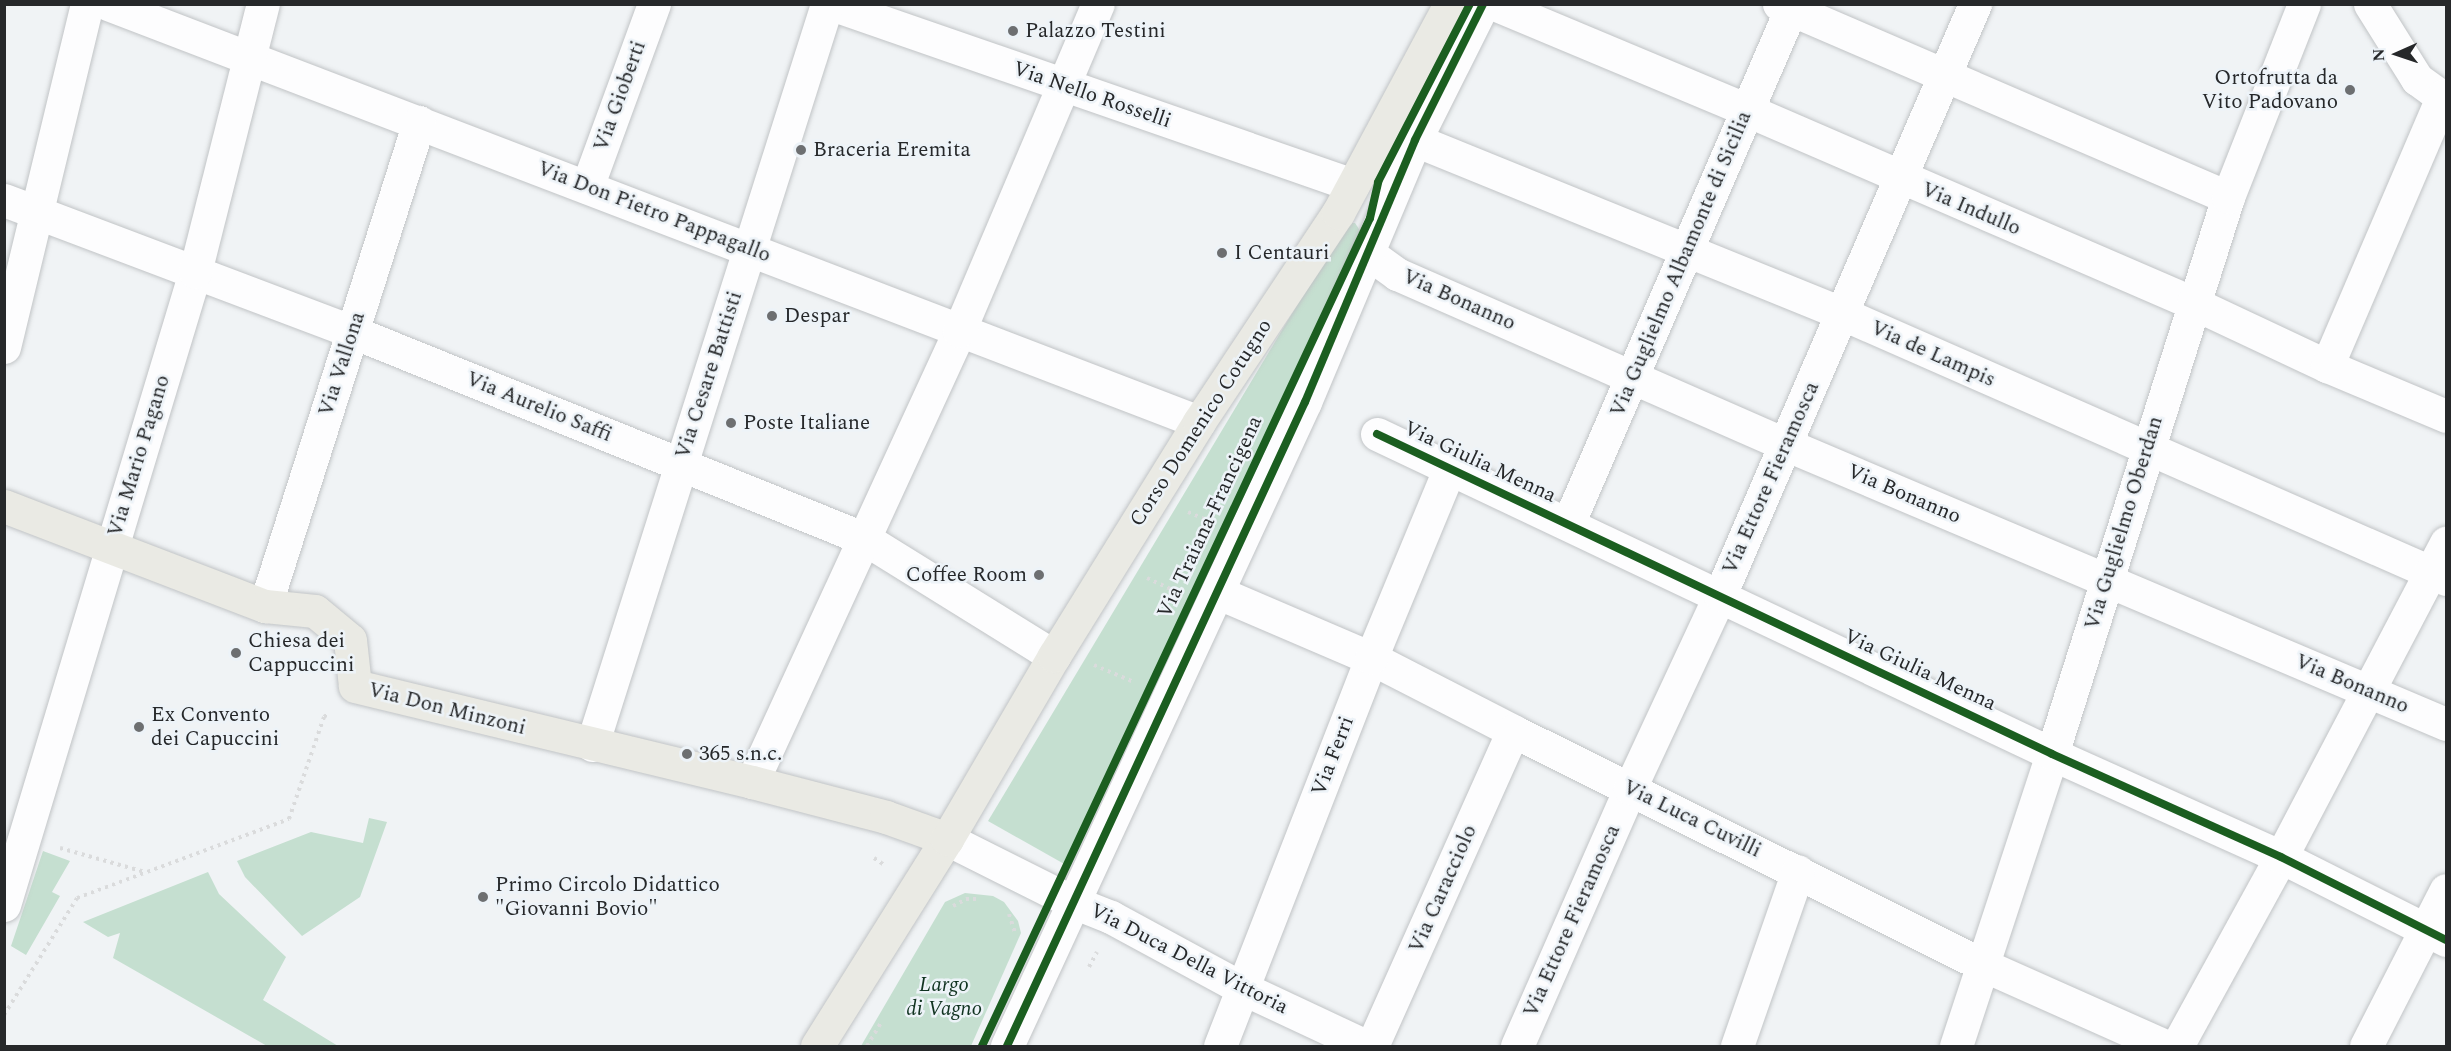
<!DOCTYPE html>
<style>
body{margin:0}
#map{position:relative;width:2451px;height:1051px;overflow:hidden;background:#f0f3f5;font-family:Spectral,serif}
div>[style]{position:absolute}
.green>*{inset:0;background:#c5dfd0}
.path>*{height:4px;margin-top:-2px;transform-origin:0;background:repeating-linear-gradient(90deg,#dadbdc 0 3px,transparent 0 7.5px)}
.roads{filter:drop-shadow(0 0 2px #c1c4c6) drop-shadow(0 0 2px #c1c4c6)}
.minor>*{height:33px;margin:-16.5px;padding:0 16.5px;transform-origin:16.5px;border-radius:16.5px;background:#fdfdfe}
.major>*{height:33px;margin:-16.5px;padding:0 16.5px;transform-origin:16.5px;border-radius:16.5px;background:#eaeae4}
.cycleway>*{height:8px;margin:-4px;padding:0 4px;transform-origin:4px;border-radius:4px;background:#1b5e20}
.dots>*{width:16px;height:16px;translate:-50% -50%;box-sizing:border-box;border:3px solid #edf3f8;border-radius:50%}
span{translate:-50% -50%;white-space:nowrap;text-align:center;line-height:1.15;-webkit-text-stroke:5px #edf3f8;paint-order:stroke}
.poi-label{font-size:21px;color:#26282a}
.left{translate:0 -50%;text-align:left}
.right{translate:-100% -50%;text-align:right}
.street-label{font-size:21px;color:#26282a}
.park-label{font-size:21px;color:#103320;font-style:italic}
.frame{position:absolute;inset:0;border:6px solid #26282a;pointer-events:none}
.north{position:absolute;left:2367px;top:24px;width:60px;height:60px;-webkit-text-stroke:4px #edf3f8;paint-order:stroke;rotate:267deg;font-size:16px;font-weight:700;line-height:24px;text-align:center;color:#26282a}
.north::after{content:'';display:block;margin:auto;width:21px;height:27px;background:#26282a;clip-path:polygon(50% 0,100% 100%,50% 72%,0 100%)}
</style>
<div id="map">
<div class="green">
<div style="clip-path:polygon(1350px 223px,1355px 223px,1361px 232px,1066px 865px,988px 821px,1345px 225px)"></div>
<div style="clip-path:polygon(369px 818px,387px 822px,360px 897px,302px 936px,245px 877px,237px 861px,311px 832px,363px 843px)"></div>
<div style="clip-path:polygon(43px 851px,70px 861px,52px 892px,60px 896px,26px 955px,11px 946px)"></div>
<div style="clip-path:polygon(208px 872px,219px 894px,286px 957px,263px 1000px,338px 1046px,267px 1046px,113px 958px,120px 933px,108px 937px,83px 922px)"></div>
<div style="clip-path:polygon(965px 893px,993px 896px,1004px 902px,1018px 921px,1021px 933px,971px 1046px,861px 1046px,945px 902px)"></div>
</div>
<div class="path">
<div style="left:1188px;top:512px;width:23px;rotate:23deg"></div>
<div style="left:1147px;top:578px;width:31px;rotate:25deg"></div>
<div style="left:1094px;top:665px;width:43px;rotate:23deg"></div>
<div style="left:60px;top:848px;width:88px;rotate:15.8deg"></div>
<div style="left:874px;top:858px;width:14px;rotate:34deg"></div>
<div style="left:953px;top:906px;width:15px;rotate:-28deg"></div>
<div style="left:966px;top:899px;width:11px"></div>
<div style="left:1009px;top:914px;width:19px;rotate:72deg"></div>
<div style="left:1089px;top:967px;width:17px;rotate:-62deg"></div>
<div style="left:4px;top:1015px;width:138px;rotate:-58deg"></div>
<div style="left:77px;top:898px;width:226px;rotate:-20.4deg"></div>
<div style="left:289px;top:819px;width:108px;rotate:-71.1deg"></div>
<div style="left:324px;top:717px;width:6px;rotate:-39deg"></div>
<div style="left:867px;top:1046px;width:26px;rotate:-59deg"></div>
</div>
<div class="roads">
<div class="minor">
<div style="left:108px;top:4px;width:1168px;rotate:20.96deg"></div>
<div style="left:831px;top:4px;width:552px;rotate:19.12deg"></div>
<div style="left:1494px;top:4px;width:274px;rotate:22.7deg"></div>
<div style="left:1747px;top:110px;width:486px;rotate:23.4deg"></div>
<div style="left:2193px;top:303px;width:148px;rotate:25.2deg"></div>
<div style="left:2327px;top:366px;width:129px;rotate:22.8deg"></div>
<div style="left:1779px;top:4px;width:489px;rotate:23.3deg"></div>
<div style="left:2370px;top:4px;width:89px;rotate:57.9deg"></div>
<div style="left:2417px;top:79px;width:36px;rotate:36deg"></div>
<div style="left:1415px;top:140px;width:462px;rotate:22.1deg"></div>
<div style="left:1843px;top:314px;width:659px;rotate:23.72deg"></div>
<div style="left:587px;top:187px;width:195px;rotate:-69.9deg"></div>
<div style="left:4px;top:200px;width:373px;rotate:20.7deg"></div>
<div style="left:353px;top:332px;width:552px;rotate:22.01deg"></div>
<div style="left:865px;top:539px;width:222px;rotate:31.8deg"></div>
<div style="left:1368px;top:253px;width:36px;rotate:36deg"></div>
<div style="left:1397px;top:274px;width:424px;rotate:23.7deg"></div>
<div style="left:1785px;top:444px;width:718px;rotate:22.96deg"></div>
<div style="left:4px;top:347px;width:353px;rotate:-76.4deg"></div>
<div style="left:2327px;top:366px;width:294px;rotate:-66.8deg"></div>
<div style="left:1377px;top:434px;width:747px;rotate:25.36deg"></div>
<div style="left:2052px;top:754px;width:251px;rotate:24.2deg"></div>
<div style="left:2281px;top:857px;width:185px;rotate:26.7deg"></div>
<div style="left:1568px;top:524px;width:567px;rotate:-66.6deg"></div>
<div style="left:1219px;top:593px;width:165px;rotate:23.2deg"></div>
<div style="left:1371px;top:658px;width:160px;rotate:27.2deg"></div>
<div style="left:1513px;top:731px;width:525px;rotate:26.47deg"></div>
<div style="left:1983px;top:965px;width:199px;rotate:24deg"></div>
<div style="left:265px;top:606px;width:508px;rotate:-72.35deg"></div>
<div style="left:592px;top:745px;width:777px;rotate:-72.4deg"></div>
<div style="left:752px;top:782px;width:496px;rotate:-65.3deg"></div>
<div style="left:959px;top:331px;width:355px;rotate:-67deg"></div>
<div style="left:947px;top:839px;width:141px;rotate:26.6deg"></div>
<div style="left:1073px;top:902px;width:41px;rotate:21.5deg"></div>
<div style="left:1111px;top:917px;width:149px;rotate:28.5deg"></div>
<div style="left:1242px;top:988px;width:137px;rotate:25.1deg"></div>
<div style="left:4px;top:905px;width:661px;rotate:-73.21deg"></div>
<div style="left:195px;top:272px;width:276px;rotate:-75.8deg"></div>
<div style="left:1007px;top:1046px;width:710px;rotate:-65.17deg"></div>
<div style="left:1305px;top:402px;width:284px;rotate:-67.2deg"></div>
<div style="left:1415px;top:140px;width:152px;rotate:-63.4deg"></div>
<div style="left:1220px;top:1046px;width:416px;rotate:-68.7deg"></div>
<div style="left:1371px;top:658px;width:207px;rotate:-67.5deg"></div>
<div style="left:1372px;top:1046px;width:345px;rotate:-65.9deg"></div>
<div style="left:1517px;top:1046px;width:282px;rotate:-66.3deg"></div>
<div style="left:1630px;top:788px;width:213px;rotate:-65deg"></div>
<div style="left:1720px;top:595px;width:644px;rotate:-66.66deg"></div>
<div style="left:1737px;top:1046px;width:185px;rotate:-70.8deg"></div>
<div style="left:1956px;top:1046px;width:307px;rotate:-71.8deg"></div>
<div style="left:2052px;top:754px;width:584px;rotate:-72.46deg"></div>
<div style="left:2228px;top:197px;width:207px;rotate:-68.5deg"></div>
<div style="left:2177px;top:1046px;width:216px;rotate:-61.2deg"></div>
<div style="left:2281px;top:857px;width:355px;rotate:-62.3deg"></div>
<div style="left:2366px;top:1046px;width:175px;rotate:-62.9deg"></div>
</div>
<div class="major">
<div style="left:4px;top:506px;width:280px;rotate:21deg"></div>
<div style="left:265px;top:606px;width:50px;rotate:5.7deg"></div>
<div style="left:315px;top:611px;width:45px;rotate:39.6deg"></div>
<div style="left:350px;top:640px;width:46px;rotate:83.8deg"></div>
<div style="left:355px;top:686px;width:408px;rotate:13.6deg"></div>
<div style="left:752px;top:782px;width:138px;rotate:14.6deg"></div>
<div style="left:886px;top:817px;width:65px;rotate:19.8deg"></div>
<div style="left:817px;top:1046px;width:244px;rotate:-57.9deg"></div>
<div style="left:947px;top:839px;width:212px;rotate:-59.7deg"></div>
<div style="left:1054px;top:656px;width:275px;rotate:-58.2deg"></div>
<div style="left:1199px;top:422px;width:251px;rotate:-56.4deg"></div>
<div style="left:1338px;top:213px;width:237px;rotate:-61.8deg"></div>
</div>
</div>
<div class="cycleway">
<div style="left:1377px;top:434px;width:747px;rotate:25.36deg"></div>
<div style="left:2052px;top:754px;width:251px;rotate:24.2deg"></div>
<div style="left:2281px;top:857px;width:185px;rotate:26.7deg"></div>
<div style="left:982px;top:1046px;width:914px;rotate:-64.89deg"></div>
<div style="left:1370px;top:218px;width:37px;rotate:-77deg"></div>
<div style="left:1378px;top:182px;width:200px;rotate:-62.7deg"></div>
<div style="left:1007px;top:1046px;width:710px;rotate:-65.17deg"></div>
<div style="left:1305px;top:402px;width:284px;rotate:-67.2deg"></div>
<div style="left:1415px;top:140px;width:152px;rotate:-63.4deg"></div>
</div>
<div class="dots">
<div style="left:1013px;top:31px;background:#6d6f71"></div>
<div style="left:2350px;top:90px;background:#6d6f71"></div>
<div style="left:801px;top:150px;background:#6d6f71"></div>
<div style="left:1222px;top:253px;background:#6d6f71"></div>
<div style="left:772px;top:316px;background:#6d6f71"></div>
<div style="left:731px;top:423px;background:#6d6f71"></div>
<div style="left:1039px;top:575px;background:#6d6f71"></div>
<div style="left:236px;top:653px;background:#6d6f71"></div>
<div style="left:139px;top:727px;background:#6d6f71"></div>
<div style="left:687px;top:754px;background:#6d6f71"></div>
<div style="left:483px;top:897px;background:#6d6f71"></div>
</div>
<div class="poi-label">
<span class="left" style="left:1025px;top:31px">Palazzo Testini</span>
<span class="right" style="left:2338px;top:90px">Ortofrutta da<br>Vito Padovano</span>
<span class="left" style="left:813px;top:150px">Braceria Eremita</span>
<span class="left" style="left:1234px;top:253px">I Centauri</span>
<span class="left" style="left:784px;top:316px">Despar</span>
<span class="left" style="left:743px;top:423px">Poste Italiane</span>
<span class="right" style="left:1027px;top:575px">Coffee Room</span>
<span class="left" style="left:248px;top:653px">Chiesa dei<br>Cappuccini</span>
<span class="left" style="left:151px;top:727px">Ex Convento<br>dei Capuccini</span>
<span class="left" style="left:699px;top:754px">365 s.n.c.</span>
<span class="left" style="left:495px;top:897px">Primo Circolo Didattico<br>"Giovanni Bovio"</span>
</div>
<div class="street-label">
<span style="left:1092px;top:95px;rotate:19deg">Via Nello Rosselli</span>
<span style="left:620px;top:96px;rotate:-70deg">Via Gioberti</span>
<span style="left:1971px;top:209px;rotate:23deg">Via Indullo</span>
<span style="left:654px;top:212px;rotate:21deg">Via Don Pietro Pappagallo</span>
<span style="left:1681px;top:264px;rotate:-67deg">Via Guglielmo Albamonte di Sicilia</span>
<span style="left:1459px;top:300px;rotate:24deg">Via Bonanno</span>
<span style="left:1933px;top:354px;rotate:24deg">Via de Lampis</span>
<span style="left:342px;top:364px;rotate:-72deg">Via Vallona</span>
<span style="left:709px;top:375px;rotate:-72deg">Via Cesare Battisti</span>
<span style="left:539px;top:407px;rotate:22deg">Via Aurelio Saffi</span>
<span style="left:1201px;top:423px;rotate:-57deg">Corso Domenico Cotugno</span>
<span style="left:139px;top:456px;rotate:-73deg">Via Mario Pagano</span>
<span style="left:1480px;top:462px;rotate:25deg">Via Giulia Menna</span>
<span style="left:1771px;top:478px;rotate:-66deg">Via Ettore Fieramosca</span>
<span style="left:1904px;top:494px;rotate:23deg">Via Bonanno</span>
<span style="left:1210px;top:517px;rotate:-65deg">Via Traiana-Francigena</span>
<span style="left:2124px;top:523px;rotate:-73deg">Via Guglielmo Oberdan</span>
<span style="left:1920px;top:670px;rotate:25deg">Via Giulia Menna</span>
<span style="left:2352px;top:684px;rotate:23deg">Via Bonanno</span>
<span style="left:447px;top:709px;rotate:14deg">Via Don Minzoni</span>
<span style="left:1333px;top:756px;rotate:-69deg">Via Ferri</span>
<span style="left:1692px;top:819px;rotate:26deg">Via Luca Cuvilli</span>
<span style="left:1443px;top:889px;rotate:-66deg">Via Caracciolo</span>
<span style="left:1572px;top:921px;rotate:-66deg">Via Ettore Fieramosca</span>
<span style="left:1189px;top:959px;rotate:27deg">Via Duca Della Vittoria</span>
</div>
<div class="park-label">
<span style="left:944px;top:997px">Largo<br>di Vagno</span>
</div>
<div class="frame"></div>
<div class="north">N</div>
</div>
